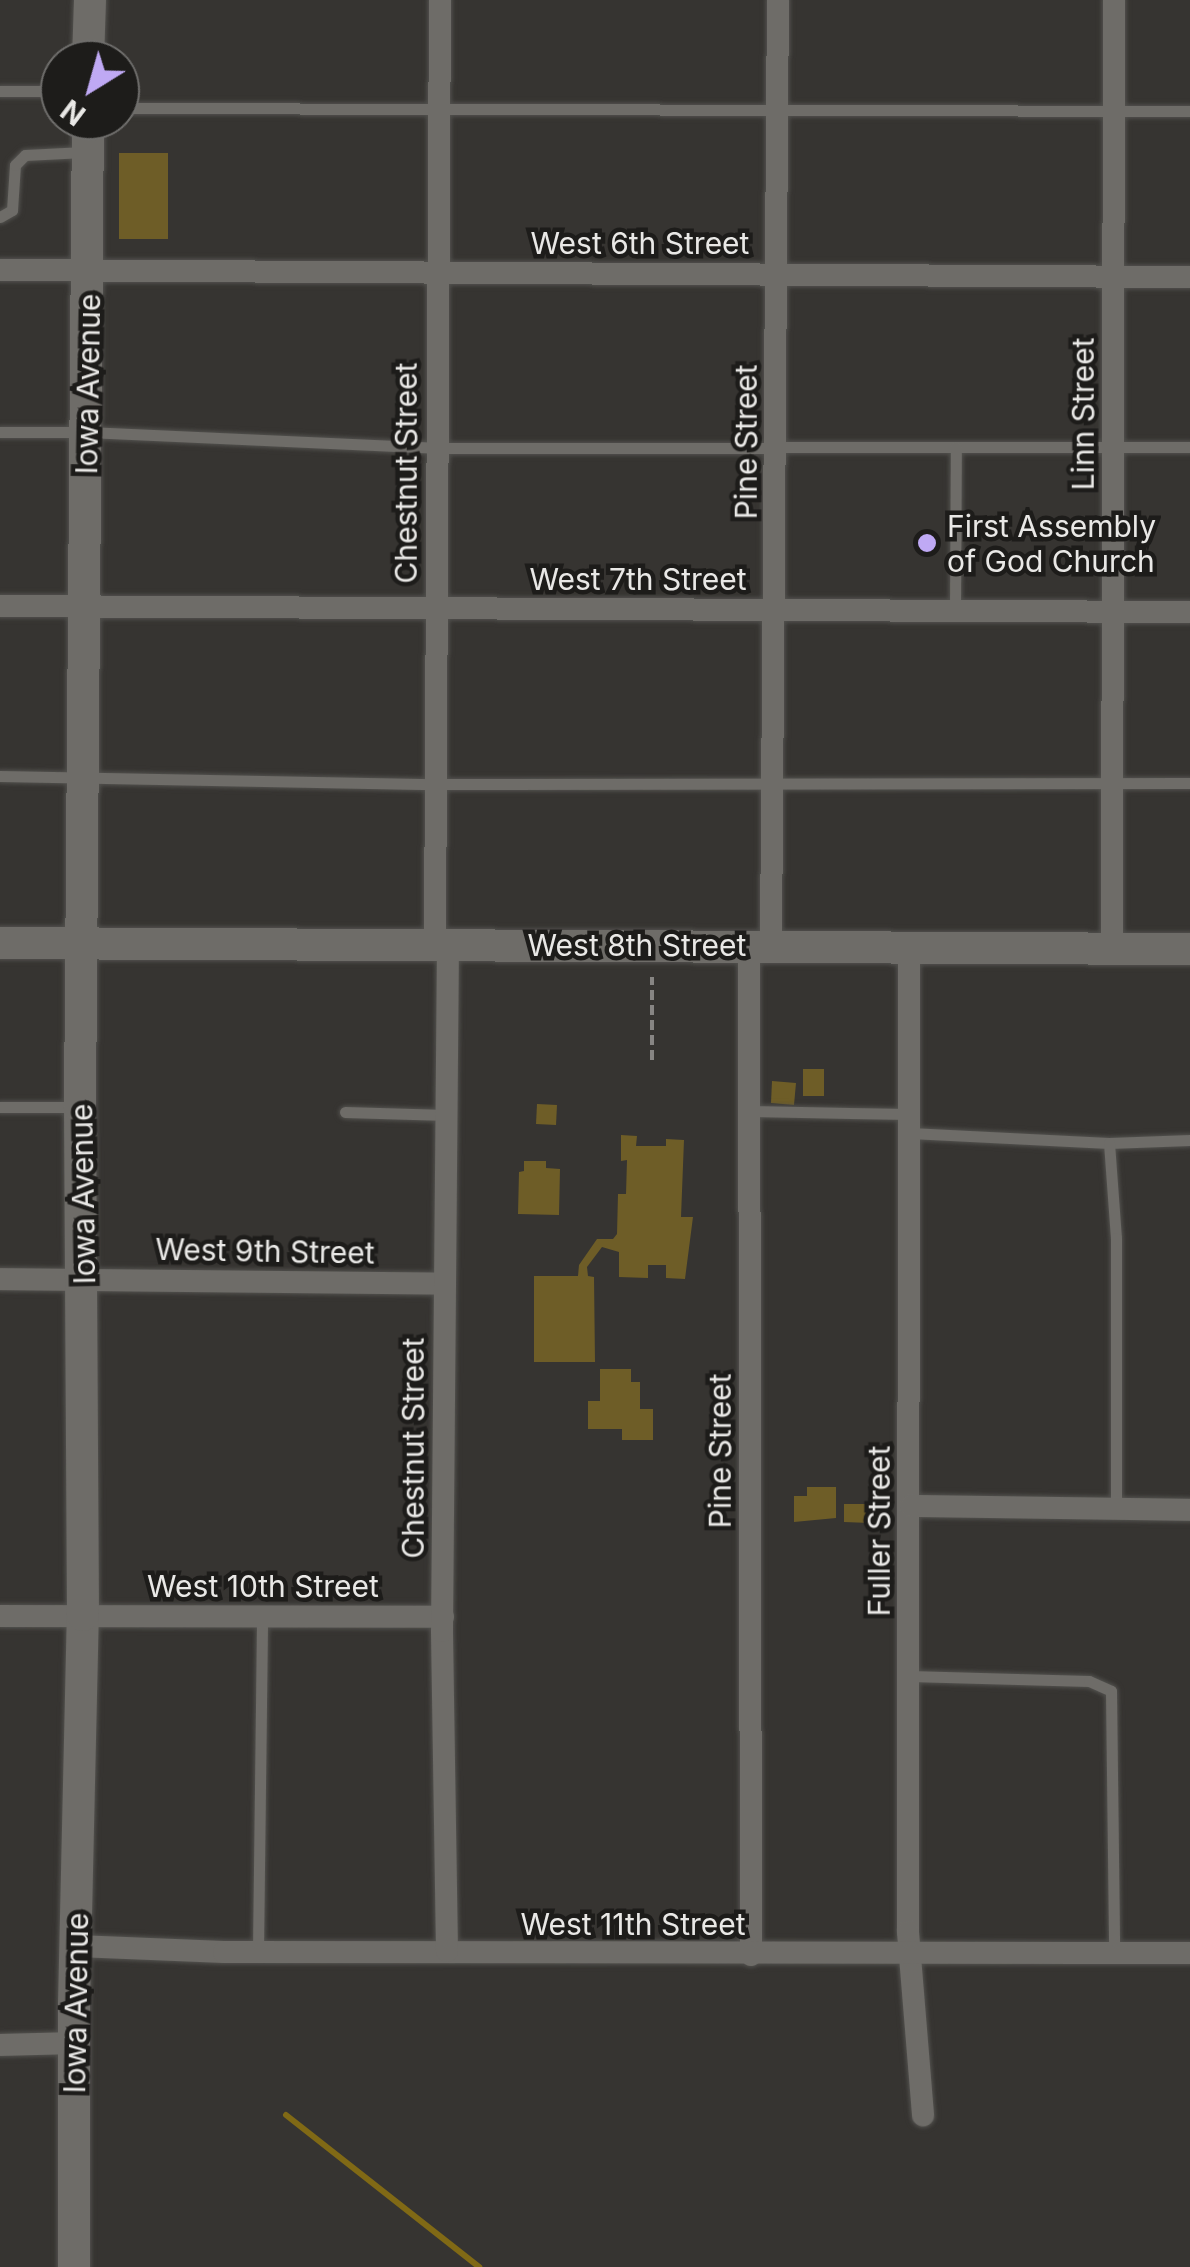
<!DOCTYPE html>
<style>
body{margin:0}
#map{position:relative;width:1190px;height:2267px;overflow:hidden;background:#363431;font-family:Inter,sans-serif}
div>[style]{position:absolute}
.stream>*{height:6px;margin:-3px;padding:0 3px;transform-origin:3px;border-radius:3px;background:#806915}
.building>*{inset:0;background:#6e5d27}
.path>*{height:4px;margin-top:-2px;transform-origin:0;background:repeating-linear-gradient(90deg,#878583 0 10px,transparent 0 15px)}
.roads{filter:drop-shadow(0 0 2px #52514e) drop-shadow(0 0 2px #52514e)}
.lane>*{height:11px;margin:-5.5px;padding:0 5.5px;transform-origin:5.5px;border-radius:5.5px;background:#6e6c68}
.street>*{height:22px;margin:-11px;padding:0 11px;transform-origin:11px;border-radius:11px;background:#6e6c68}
.secondary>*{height:32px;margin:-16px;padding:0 16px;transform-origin:16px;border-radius:16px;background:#6e6c68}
.dots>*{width:28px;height:28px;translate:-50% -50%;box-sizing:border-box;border:5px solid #1d1c1a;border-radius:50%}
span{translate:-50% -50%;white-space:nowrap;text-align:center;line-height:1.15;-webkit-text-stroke:9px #1d1c1a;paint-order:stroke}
.street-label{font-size:30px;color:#e9e8e6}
.poi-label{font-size:30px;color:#e9e8e6}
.left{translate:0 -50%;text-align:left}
.north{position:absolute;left:40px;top:40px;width:100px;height:100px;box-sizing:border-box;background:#1d1c1a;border:2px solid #6f6e6c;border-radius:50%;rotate:217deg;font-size:28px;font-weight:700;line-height:40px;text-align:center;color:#e9e8e6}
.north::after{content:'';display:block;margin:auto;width:35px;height:45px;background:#bfa9f4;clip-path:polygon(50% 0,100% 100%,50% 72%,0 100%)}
</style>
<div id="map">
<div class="stream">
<div style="left:286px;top:2115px;width:246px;rotate:38.2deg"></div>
</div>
<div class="building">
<div style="clip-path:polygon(119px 153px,168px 153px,168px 239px,119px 239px)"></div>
<div style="clip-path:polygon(803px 1069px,824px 1069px,824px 1096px,803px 1096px)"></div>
<div style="clip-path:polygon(772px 1081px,796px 1083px,794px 1105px,771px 1103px)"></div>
<div style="clip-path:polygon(537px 1104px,557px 1105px,556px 1125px,536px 1124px)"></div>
<div style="clip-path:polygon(621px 1135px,637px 1136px,636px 1146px,666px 1146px,666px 1139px,684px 1140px,681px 1217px,693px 1217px,685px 1279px,666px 1278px,666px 1265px,648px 1265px,648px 1278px,619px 1277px,619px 1252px,602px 1247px,587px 1267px,588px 1276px,594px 1277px,595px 1362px,534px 1362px,534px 1276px,578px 1276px,579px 1265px,597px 1239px,613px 1239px,617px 1234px,618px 1194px,626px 1194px,627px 1160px,621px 1161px)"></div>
<div style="clip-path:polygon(524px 1161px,546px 1161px,546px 1168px,560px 1169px,559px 1215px,518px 1214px,519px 1172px,524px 1171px)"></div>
<div style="clip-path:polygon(600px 1369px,631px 1369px,631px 1382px,640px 1382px,640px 1409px,653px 1409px,653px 1440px,622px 1440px,622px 1429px,588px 1429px,588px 1401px,600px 1401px)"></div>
<div style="clip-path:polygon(807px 1487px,836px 1487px,836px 1518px,794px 1522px,794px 1496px,807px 1496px)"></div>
<div style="clip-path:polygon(844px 1504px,870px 1504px,870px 1523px,844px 1522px)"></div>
</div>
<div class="path">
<div style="left:652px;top:1060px;width:83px;rotate:-90deg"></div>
</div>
<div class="roads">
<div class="lane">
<div style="left:0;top:91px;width:60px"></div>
<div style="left:120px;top:108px;width:1070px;rotate:0.16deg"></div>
<div style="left:0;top:217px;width:14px;rotate:-30deg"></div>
<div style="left:12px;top:210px;width:45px;rotate:-86.2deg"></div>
<div style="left:15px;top:165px;width:14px;rotate:-45deg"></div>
<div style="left:25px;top:155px;width:59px;rotate:-2.9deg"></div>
<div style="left:0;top:432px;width:87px"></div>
<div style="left:87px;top:432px;width:348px;rotate:2.6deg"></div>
<div style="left:435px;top:448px;width:755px;rotate:-0.08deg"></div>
<div style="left:955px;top:612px;width:165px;rotate:-89.7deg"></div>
<div style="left:0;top:776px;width:434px;rotate:1.1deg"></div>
<div style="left:434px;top:784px;width:756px;rotate:-0.08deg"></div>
<div style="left:0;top:1107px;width:76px"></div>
<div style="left:750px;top:1111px;width:160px;rotate:1.1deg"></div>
<div style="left:345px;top:1112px;width:102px;rotate:1.7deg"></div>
<div style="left:910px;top:1133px;width:199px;rotate:2.9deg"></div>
<div style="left:1109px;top:1143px;width:81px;rotate:-2.1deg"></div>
<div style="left:1109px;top:1143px;width:95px;rotate:85.8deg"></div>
<div style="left:1116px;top:1238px;width:271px;rotate:90deg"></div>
<div style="left:909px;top:1676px;width:180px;rotate:1.6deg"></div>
<div style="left:1089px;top:1681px;width:24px;rotate:24deg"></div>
<div style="left:1111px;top:1691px;width:261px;rotate:89.3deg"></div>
<div style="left:258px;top:1951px;width:335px;rotate:-89.3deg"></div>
</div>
<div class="street">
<div style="left:0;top:270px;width:1190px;rotate:0.34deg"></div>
<div style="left:0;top:606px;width:1190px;rotate:0.29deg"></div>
<div style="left:435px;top:945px;width:945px;rotate:-89.7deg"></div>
<div style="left:771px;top:945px;width:945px;rotate:-89.58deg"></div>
<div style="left:749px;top:946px;width:1009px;rotate:89.89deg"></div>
<div style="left:909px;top:946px;width:986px;rotate:90.06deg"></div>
<div style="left:908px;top:1932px;width:184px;rotate:85.3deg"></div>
<div style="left:1112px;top:948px;width:948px;rotate:-89.88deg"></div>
<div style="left:0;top:1279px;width:444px;rotate:0.6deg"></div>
<div style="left:911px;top:1506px;width:279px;rotate:0.8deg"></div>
<div style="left:0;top:1616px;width:443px;rotate:0.1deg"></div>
<div style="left:77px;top:1946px;width:147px;rotate:2.3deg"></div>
<div style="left:224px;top:1952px;width:966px;rotate:0.06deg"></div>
<div style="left:447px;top:1951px;width:320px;rotate:-90.9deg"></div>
<div style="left:442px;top:1631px;width:686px;rotate:-89.5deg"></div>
<div style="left:0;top:2045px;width:74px;rotate:-1.5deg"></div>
</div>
<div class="secondary">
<div style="left:88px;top:60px;width:60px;rotate:-88.1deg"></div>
<div style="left:0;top:943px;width:1190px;rotate:0.29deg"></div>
<div style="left:74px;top:2267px;width:263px;rotate:-90deg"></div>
<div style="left:74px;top:2004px;width:389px;rotate:-88.7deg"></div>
<div style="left:83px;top:1615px;width:508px;rotate:-90.34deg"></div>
<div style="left:80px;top:1107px;width:987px;rotate:-89.54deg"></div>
</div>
</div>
<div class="dots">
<div style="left:927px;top:543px;background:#bfa9f4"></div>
</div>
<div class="street-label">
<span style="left:640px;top:243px">West 6th Street</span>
<span style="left:88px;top:384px;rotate:-89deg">Iowa Avenue</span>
<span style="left:1083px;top:414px;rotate:-90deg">Linn Street</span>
<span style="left:746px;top:442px;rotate:-90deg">Pine Street</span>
<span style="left:406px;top:473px;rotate:-90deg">Chestnut Street</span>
<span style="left:638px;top:579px">West 7th Street</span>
<span style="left:637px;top:945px">West 8th Street</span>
<span style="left:83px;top:1194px;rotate:-91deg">Iowa Avenue</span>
<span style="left:265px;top:1251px;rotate:1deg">West 9th Street</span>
<span style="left:413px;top:1448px;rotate:-90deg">Chestnut Street</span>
<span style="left:720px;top:1451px;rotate:-90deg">Pine Street</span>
<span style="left:879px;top:1531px;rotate:-90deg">Fuller Street</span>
<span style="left:263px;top:1586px">West 10th Street</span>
<span style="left:633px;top:1924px">West 11th Street</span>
<span style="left:76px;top:2003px;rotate:-89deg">Iowa Avenue</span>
</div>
<div class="poi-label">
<span class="left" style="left:947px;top:543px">First Assembly<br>of God Church</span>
</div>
<div class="north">N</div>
</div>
